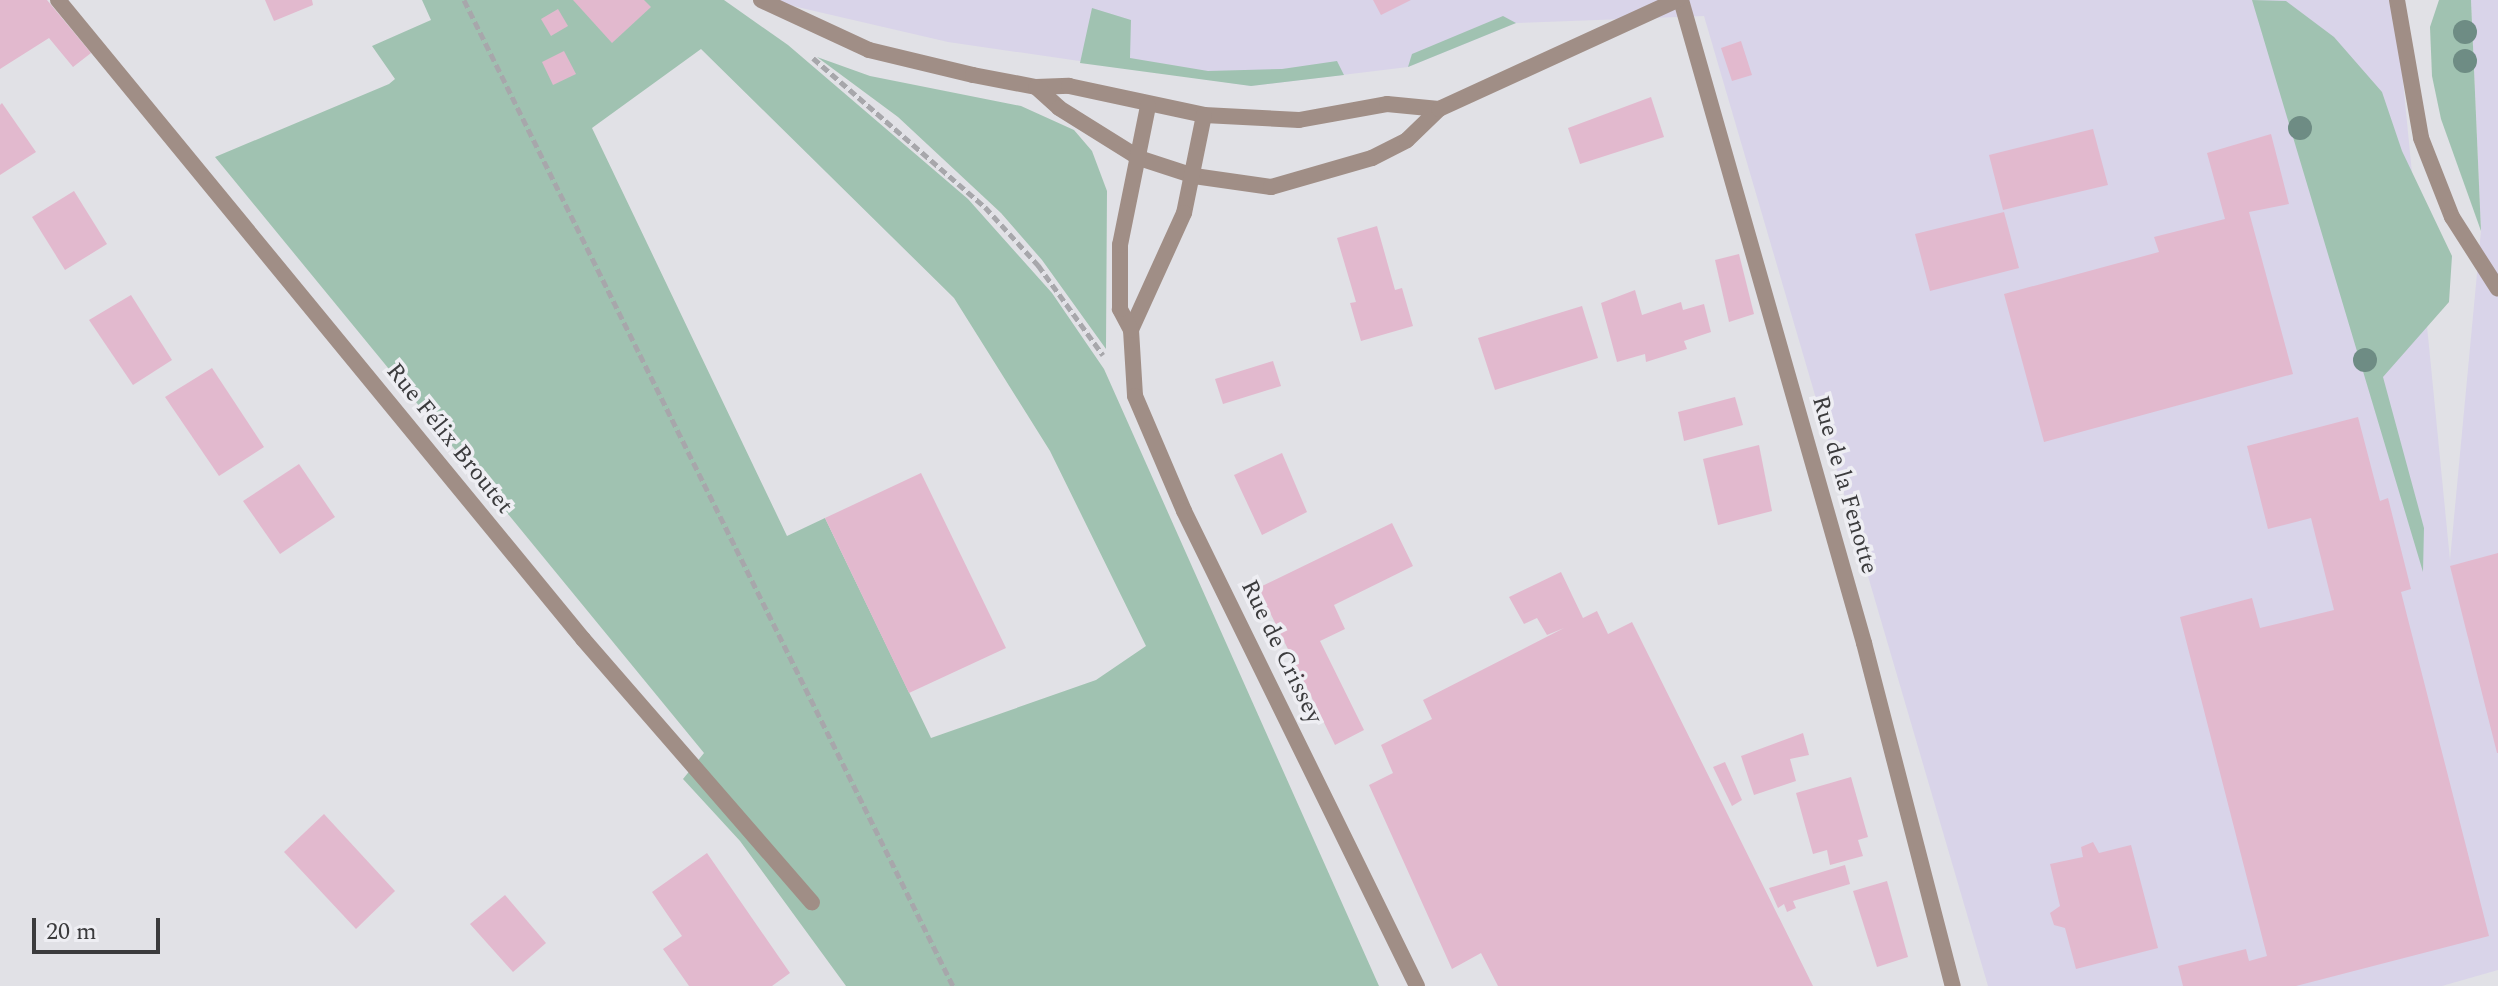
<!DOCTYPE html>
<meta charset="utf-8">
<style>
body{margin:0}
#map{position:relative;width:2498px;height:986px;overflow:hidden;background:#e1e1e6;font-family:Spectral,serif}
div>[style]{position:absolute}
.commercial>*{inset:0;background:#d9d4e9}
.green>*{inset:0;background:#a0c2b1}
.building>*{inset:0;background:#e2b9ce}
.path>*{height:5px;margin-top:-2.5px;transform-origin:0;background:repeating-linear-gradient(90deg,#a7a7ab 0 8px,transparent 0 12px)}
.lane>*{height:16px;margin:-8px;padding:0 8px;transform-origin:8px;border-radius:8px;background:#a08e86}
.street>*{height:16px;margin:-8px;padding:0 8px;transform-origin:8px;border-radius:8px;background:#a08e86}
.trees>*{width:24px;height:24px;margin:-12px;border-radius:50%;background:#6e8c84}
span{translate:-50% -50%;white-space:nowrap;text-align:center;line-height:1.15;-webkit-text-stroke:7px #eeeef3;paint-order:stroke}
.street-label{font-size:24px;color:#3b3b3d}
.scale{position:absolute;left:32px;top:918px;width:128px;height:36px;box-sizing:border-box;border:4px solid #3b3b3d;border-top:0;padding-left:10px;font-size:24px;line-height:28px;white-space:nowrap;color:#3b3b3d;-webkit-text-stroke:6px #eeeef3;paint-order:stroke}
</style>
<div id="map">
<div class="commercial">
<div style="clip-path:polygon(767px 0,2395px 0,2450px 560px,2481px 231px,2471px 0,2498px 0,2498px 970px,2442px 986px,1988px 986px,1704px 16px,1516px 23px,1408px 67px,1251px 86px,948px 42px)"></div>
</div>
<div class="green">
<div style="clip-path:polygon(evenodd,422px 0,724px 0,788px 45px,968px 199px,1052px 293px,1104px 369px,1379px 986px,846px 986px,740px 841px,683px 779px,704px 753px,215px 157px,389px 84px,395px 79px,372px 46px,431px 20px,422px 0,701px 49px,954px 298px,1050px 451px,1146px 646px,1096px 680px,931px 738px,825px 518px,787px 536px,592px 128px,701px 49px)"></div>
<div style="clip-path:polygon(2252px 0,2286px 1px,2334px 37px,2382px 92px,2402px 151px,2452px 256px,2449px 302px,2383px 377px,2424px 528px,2423px 572px)"></div>
<div style="clip-path:polygon(2439px 0,2471px 0,2481px 231px,2441px 119px,2432px 76px,2430px 27px)"></div>
<div style="clip-path:polygon(1092px 8px,1131px 20px,1130px 58px,1208px 71px,1282px 69px,1337px 61px,1344px 75px,1251px 86px,1080px 63px)"></div>
<div style="clip-path:polygon(1503px 16px,1516px 23px,1408px 67px,1412px 54px)"></div>
<div style="clip-path:polygon(817px 57px,870px 76px,1021px 106px,1074px 130px,1092px 151px,1107px 191px,1106px 349px,1042px 260px,1001px 213px,898px 117px)"></div>
</div>
<div class="building">
<div style="clip-path:polygon(0 0,47px 0,91px 53px,73px 67px,49px 38px,0 69px)"></div>
<div style="clip-path:polygon(265px 0,312px 0,313px 5px,274px 21px)"></div>
<div style="clip-path:polygon(573px 0,644px 0,651px 7px,612px 43px)"></div>
<div style="clip-path:polygon(1373px 0,1411px 0,1381px 15px)"></div>
<div style="clip-path:polygon(558px 9px,568px 26px,551px 36px,541px 19px)"></div>
<div style="clip-path:polygon(1741px 41px,1752px 75px,1732px 81px,1721px 48px)"></div>
<div style="clip-path:polygon(564px 51px,576px 74px,553px 85px,542px 62px)"></div>
<div style="clip-path:polygon(1651px 97px,1664px 137px,1580px 164px,1568px 128px)"></div>
<div style="clip-path:polygon(2px 103px,36px 152px,0 175px,0 105px)"></div>
<div style="clip-path:polygon(2093px 129px,2108px 185px,2003px 210px,1989px 155px)"></div>
<div style="clip-path:polygon(2271px 134px,2289px 204px,2249px 212px,2293px 374px,2044px 442px,2004px 294px,2159px 252px,2154px 237px,2225px 219px,2207px 153px)"></div>
<div style="clip-path:polygon(74px 191px,107px 244px,65px 270px,32px 217px)"></div>
<div style="clip-path:polygon(2004px 212px,2019px 268px,1930px 291px,1915px 234px)"></div>
<div style="clip-path:polygon(1377px 226px,1395px 290px,1402px 288px,1413px 326px,1361px 341px,1350px 303px,1356px 302px,1337px 238px)"></div>
<div style="clip-path:polygon(1739px 254px,1754px 314px,1729px 322px,1715px 260px)"></div>
<div style="clip-path:polygon(1635px 290px,1642px 315px,1681px 302px,1683px 310px,1704px 304px,1711px 332px,1684px 341px,1687px 349px,1646px 362px,1645px 354px,1617px 362px,1601px 303px)"></div>
<div style="clip-path:polygon(131px 295px,172px 360px,133px 385px,89px 320px)"></div>
<div style="clip-path:polygon(1582px 306px,1598px 358px,1495px 390px,1478px 338px)"></div>
<div style="clip-path:polygon(1273px 361px,1281px 386px,1223px 404px,1215px 379px)"></div>
<div style="clip-path:polygon(212px 368px,264px 447px,219px 476px,165px 397px)"></div>
<div style="clip-path:polygon(1735px 397px,1743px 425px,1684px 441px,1678px 412px)"></div>
<div style="clip-path:polygon(2358px 417px,2380px 501px,2388px 498px,2411px 589px,2401px 592px,2489px 936px,2296px 986px,2183px 986px,2178px 966px,2246px 949px,2249px 961px,2267px 956px,2180px 617px,2252px 598px,2260px 628px,2334px 610px,2311px 518px,2268px 529px,2247px 446px)"></div>
<div style="clip-path:polygon(1759px 445px,1772px 511px,1718px 525px,1703px 459px)"></div>
<div style="clip-path:polygon(1282px 453px,1307px 512px,1262px 535px,1234px 475px)"></div>
<div style="clip-path:polygon(299px 464px,335px 517px,280px 554px,243px 501px)"></div>
<div style="clip-path:polygon(921px 473px,1006px 648px,909px 693px,825px 518px)"></div>
<div style="clip-path:polygon(1392px 523px,1413px 566px,1334px 605px,1345px 629px,1320px 641px,1364px 730px,1335px 745px,1258px 588px)"></div>
<div style="clip-path:polygon(2498px 553px,2498px 753px,2497px 753px,2450px 566px)"></div>
<div style="clip-path:polygon(1561px 572px,1583px 618px,1597px 611px,1608px 634px,1632px 622px,1813px 986px,1498px 986px,1481px 953px,1452px 969px,1369px 785px,1393px 773px,1381px 745px,1432px 719px,1423px 700px,1564px 628px,1547px 635px,1537px 618px,1524px 624px,1509px 597px)"></div>
<div style="clip-path:polygon(1803px 733px,1809px 755px,1790px 759px,1796px 781px,1754px 795px,1741px 756px)"></div>
<div style="clip-path:polygon(1725px 762px,1742px 800px,1732px 806px,1713px 767px)"></div>
<div style="clip-path:polygon(1851px 777px,1868px 837px,1858px 840px,1863px 856px,1830px 865px,1827px 850px,1813px 854px,1796px 793px)"></div>
<div style="clip-path:polygon(324px 814px,395px 891px,356px 929px,284px 852px)"></div>
<div style="clip-path:polygon(2093px 842px,2099px 853px,2131px 845px,2158px 948px,2076px 969px,2065px 928px,2054px 925px,2050px 913px,2060px 906px,2050px 864px,2083px 857px,2081px 847px)"></div>
<div style="clip-path:polygon(707px 853px,790px 973px,772px 986px,689px 986px,663px 949px,682px 936px,652px 892px)"></div>
<div style="clip-path:polygon(1845px 865px,1850px 884px,1793px 901px,1796px 908px,1787px 912px,1784px 904px,1778px 908px,1769px 888px)"></div>
<div style="clip-path:polygon(1887px 881px,1908px 957px,1877px 967px,1853px 891px)"></div>
<div style="clip-path:polygon(505px 895px,546px 943px,513px 972px,470px 924px)"></div>
</div>
<div class="path">
<div style="left:464px;top:0;width:1101px;rotate:63.62deg"></div>
<div style="left:813px;top:58px;width:228px;rotate:40.9deg"></div>
<div style="left:985px;top:207px;width:79px;rotate:47.6deg"></div>
<div style="left:1038px;top:265px;width:111px;rotate:54.2deg"></div>
</div>
<div class="lane">
<div style="left:2397px;top:0;width:140px;rotate:80.1deg"></div>
<div style="left:2421px;top:138px;width:85px;rotate:68.6deg"></div>
<div style="left:2452px;top:217px;width:85px;rotate:57.4deg"></div>
</div>
<div class="street">
<div style="left:58px;top:0;width:827px;rotate:50.59deg"></div>
<div style="left:583px;top:639px;width:349px;rotate:49deg"></div>
<div style="left:761px;top:0;width:119px;rotate:24.8deg"></div>
<div style="left:869px;top:50px;width:107px;rotate:13.5deg"></div>
<div style="left:973px;top:75px;width:64px;rotate:10.8deg"></div>
<div style="left:1036px;top:87px;width:33px;rotate:-2deg"></div>
<div style="left:1069px;top:86px;width:138px;rotate:12.1deg"></div>
<div style="left:1204px;top:115px;width:95px;rotate:3deg"></div>
<div style="left:1299px;top:120px;width:89px;rotate:-10.3deg"></div>
<div style="left:1387px;top:104px;width:52px;rotate:5.5deg"></div>
<div style="left:1681px;top:0;width:669px;rotate:74.11deg"></div>
<div style="left:1864px;top:643px;width:354px;rotate:75.5deg"></div>
<div style="left:1036px;top:87px;width:31px;rotate:42deg"></div>
<div style="left:1059px;top:108px;width:94px;rotate:32deg"></div>
<div style="left:1139px;top:158px;width:58px;rotate:18.1deg"></div>
<div style="left:1194px;top:176px;width:78px;rotate:8.1deg"></div>
<div style="left:1271px;top:187px;width:105px;rotate:-16deg"></div>
<div style="left:1372px;top:158px;width:39px;rotate:-27deg"></div>
<div style="left:1407px;top:140px;width:45px;rotate:-44.1deg"></div>
<div style="left:1439px;top:109px;width:262px;rotate:-24.6deg"></div>
<div style="left:1204px;top:115px;width:100px;rotate:101.5deg"></div>
<div style="left:1184px;top:213px;width:128px;rotate:114.4deg"></div>
<div style="left:1131px;top:330px;width:66px;rotate:86.5deg"></div>
<div style="left:1135px;top:396px;width:125px;rotate:66.9deg"></div>
<div style="left:1184px;top:511px;width:529px;rotate:63.87deg"></div>
<div style="left:1131px;top:330px;width:24px;rotate:-118deg"></div>
<div style="left:1120px;top:309px;width:64px;rotate:-90deg"></div>
<div style="left:1120px;top:245px;width:142px;rotate:-78.6deg"></div>
</div>
<div class="trees">
<div style="left:2465px;top:32px"></div>
<div style="left:2465px;top:61px"></div>
<div style="left:2300px;top:128px"></div>
<div style="left:2365px;top:360px"></div>
</div>
<div class="street-label">
<span style="left:449px;top:439px;rotate:51deg">Rue Félix Broutet</span>
<span style="left:1844px;top:485px;rotate:74deg">Rue de la Fenotte</span>
<span style="left:1281px;top:652px;rotate:64deg">Rue de Crissey</span>
</div>
<div class="scale">20 m</div>
</div>
